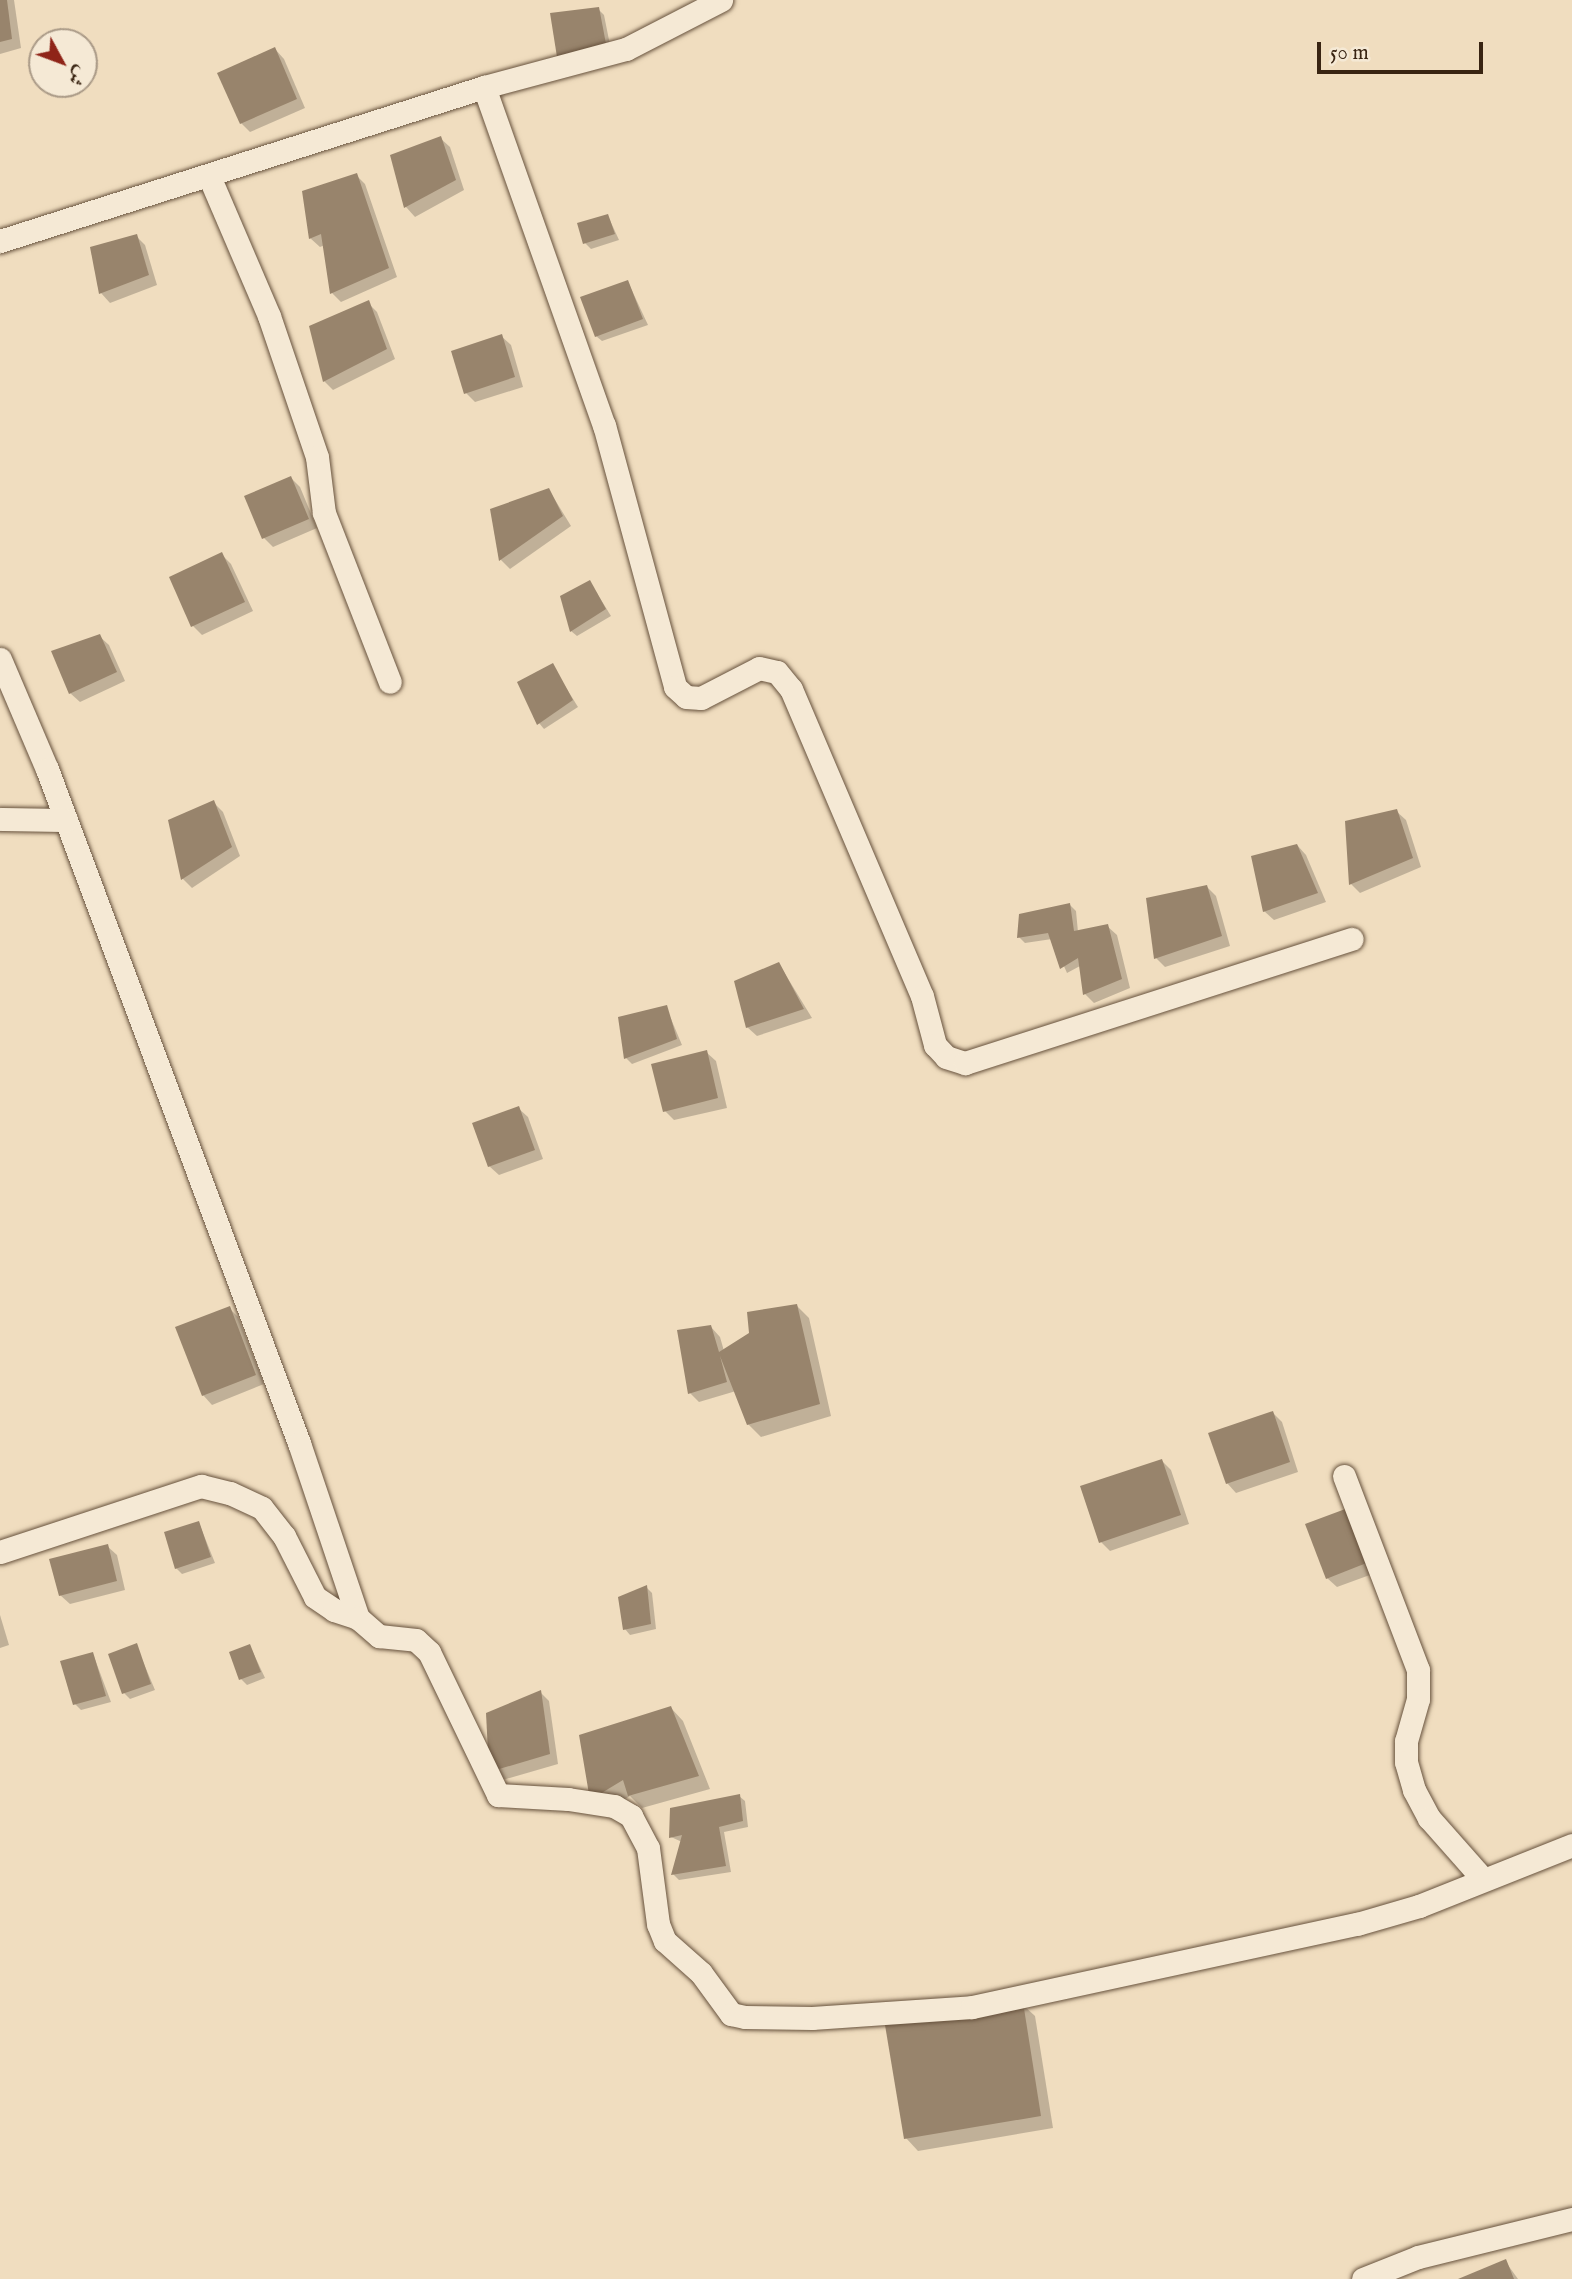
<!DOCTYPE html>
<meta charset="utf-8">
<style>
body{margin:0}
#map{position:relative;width:1572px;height:2279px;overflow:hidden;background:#f0ddbf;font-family:"IM FELL English",Amiri,serif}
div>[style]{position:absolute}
.shadow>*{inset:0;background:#0003}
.building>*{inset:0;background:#98846c}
.roads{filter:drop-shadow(0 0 2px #67523d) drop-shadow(0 0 2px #67523d)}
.minor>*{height:23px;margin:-11.5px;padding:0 11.5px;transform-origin:11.5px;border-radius:11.5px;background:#f5e9d5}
span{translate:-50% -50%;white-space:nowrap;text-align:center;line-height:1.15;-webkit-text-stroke:5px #f5e9d5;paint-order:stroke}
.north{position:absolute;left:28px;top:28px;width:70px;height:70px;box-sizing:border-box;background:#f5e9d5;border:2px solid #aa9a87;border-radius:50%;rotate:131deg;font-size:19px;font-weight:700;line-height:28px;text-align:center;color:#392412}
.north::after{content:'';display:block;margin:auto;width:24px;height:32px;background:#8f2418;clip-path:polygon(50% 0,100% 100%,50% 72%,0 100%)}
.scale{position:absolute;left:1317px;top:42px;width:166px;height:32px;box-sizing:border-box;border:4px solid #392412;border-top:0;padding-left:9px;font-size:21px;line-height:24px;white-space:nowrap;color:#392412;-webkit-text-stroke:5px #f5e9d5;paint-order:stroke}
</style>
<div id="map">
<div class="shadow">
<div style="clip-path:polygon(0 0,14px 0,21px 48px,0 54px)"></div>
<div style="clip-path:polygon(598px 9px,604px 15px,611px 50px,564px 62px)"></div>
<div style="clip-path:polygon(275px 49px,284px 59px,305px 108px,250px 132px,241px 123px)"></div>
<div style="clip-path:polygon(440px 138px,450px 147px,464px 190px,415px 217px,406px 207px,392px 156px)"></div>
<div style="clip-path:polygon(356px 175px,365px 184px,397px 277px,341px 302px,332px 293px,325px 245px,320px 247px,310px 238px)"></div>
<div style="clip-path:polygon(608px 216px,619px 240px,591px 249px,585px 243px)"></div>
<div style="clip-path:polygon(136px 236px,145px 245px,157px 285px,110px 303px,101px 293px,92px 249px)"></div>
<div style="clip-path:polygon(628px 282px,648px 325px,602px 341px,596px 336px)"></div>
<div style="clip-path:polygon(368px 303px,377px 312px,395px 359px,333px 390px,324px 381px)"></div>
<div style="clip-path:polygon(501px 336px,511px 345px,523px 387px,475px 402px,466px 393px)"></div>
<div style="clip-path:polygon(291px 478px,300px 487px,317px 528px,273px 547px,264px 538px)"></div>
<div style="clip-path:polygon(549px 490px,571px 526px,510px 569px,501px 560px,492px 510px)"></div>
<div style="clip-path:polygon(222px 555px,231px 564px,253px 611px,202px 635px,193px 626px)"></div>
<div style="clip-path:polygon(590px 582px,611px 616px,577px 636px,571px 631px)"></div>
<div style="clip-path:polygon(99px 636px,109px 645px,125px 681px,80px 702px,70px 693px)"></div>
<div style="clip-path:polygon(552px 665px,578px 707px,544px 729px,539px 723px)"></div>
<div style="clip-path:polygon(213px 802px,223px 812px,240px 856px,192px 888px,183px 879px,170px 821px)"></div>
<div style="clip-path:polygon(1396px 811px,1406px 820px,1421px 867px,1360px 893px,1351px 884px,1347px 823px)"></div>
<div style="clip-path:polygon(1297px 845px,1306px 855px,1326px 902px,1274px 920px,1264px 911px)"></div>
<div style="clip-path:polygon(1207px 887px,1216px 896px,1230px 946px,1165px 967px,1156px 958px)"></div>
<div style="clip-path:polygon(1070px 905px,1076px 911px,1078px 932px,1107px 926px,1117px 935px,1130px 988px,1094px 1003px,1085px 994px,1080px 966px,1067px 973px,1052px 939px,1025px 943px,1019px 937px)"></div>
<div style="clip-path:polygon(779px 964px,812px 1018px,757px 1036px,747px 1027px)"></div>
<div style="clip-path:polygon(666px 1007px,682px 1045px,632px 1064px,626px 1058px)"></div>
<div style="clip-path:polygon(706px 1052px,716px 1061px,727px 1108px,674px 1120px,665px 1111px)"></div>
<div style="clip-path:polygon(518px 1108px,528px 1117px,543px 1159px,499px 1175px,489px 1166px)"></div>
<div style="clip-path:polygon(797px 1306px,809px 1318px,831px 1416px,761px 1437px,748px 1424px,736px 1391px,699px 1402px,690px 1393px,711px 1327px,720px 1337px,724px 1351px)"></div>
<div style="clip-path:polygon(229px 1308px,238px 1317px,264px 1384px,212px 1405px,203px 1395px)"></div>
<div style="clip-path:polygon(1273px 1413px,1282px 1422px,1298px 1472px,1236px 1493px,1227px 1483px)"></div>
<div style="clip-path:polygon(1162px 1461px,1171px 1470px,1189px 1524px,1110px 1551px,1101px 1542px)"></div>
<div style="clip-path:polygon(1357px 1519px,1378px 1572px,1337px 1587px,1327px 1578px)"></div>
<div style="clip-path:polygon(199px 1523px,215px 1563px,182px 1574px,176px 1568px)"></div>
<div style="clip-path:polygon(107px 1546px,117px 1555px,125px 1590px,70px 1604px,60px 1595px)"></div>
<div style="clip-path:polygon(646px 1587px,652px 1593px,656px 1629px,630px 1635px,625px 1629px)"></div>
<div style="clip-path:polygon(0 1615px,9px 1645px,0 1648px)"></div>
<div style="clip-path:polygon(136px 1645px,155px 1690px,130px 1699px,124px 1693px)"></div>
<div style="clip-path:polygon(250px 1646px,265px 1678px,247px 1685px,241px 1679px)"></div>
<div style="clip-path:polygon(93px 1654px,111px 1702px,81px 1710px,75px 1704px)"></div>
<div style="clip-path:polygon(540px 1692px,549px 1701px,558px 1764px,499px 1781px,490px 1771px)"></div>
<div style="clip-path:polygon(671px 1708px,683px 1721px,710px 1789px,642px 1808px,630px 1796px,604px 1812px,581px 1736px)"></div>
<div style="clip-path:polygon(739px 1796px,745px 1801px,748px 1827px,724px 1832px,731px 1872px,679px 1880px,673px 1874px,682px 1842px,671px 1837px)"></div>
<div style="clip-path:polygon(1022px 2004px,1035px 2016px,1053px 2128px,918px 2151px,906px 2138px)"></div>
<div style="clip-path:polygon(1505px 2261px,1518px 2279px,1462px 2279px)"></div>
</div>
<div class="building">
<div style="clip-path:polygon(0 0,7px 0,12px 39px,0 42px)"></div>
<div style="clip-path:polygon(599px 7px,606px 44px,557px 57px,550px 13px)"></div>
<div style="clip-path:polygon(275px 47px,297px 99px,240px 124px,217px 73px)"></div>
<div style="clip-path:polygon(441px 136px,456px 180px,404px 208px,390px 155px)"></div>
<div style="clip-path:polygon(357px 173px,389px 268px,330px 294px,321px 234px,309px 239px,302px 191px)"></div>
<div style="clip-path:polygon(608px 214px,615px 234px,583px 244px,577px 223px)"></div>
<div style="clip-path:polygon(137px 234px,149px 275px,99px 294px,90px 247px)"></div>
<div style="clip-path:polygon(628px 280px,643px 319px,595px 337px,580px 297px)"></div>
<div style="clip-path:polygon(369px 300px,387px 349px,323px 382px,309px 326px)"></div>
<div style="clip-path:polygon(502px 334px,515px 377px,464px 394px,451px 351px)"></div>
<div style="clip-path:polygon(291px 476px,309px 519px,262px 539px,244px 496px)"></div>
<div style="clip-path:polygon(549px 488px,563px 516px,499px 561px,490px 509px)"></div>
<div style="clip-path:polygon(222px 552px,245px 602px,191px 627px,169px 577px)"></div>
<div style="clip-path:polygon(590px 580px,606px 609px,570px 632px,560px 596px)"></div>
<div style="clip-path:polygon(100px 634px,117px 672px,69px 694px,51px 651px)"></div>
<div style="clip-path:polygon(553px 663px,573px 700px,537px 725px,517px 682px)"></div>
<div style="clip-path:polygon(214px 800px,232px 847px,181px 880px,168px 820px)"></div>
<div style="clip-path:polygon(1397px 809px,1413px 858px,1349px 885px,1345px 821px)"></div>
<div style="clip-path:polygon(1297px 844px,1318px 893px,1263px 912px,1251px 856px)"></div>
<div style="clip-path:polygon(1207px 885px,1222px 936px,1154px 959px,1146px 898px)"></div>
<div style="clip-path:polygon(1070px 903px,1074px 931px,1108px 924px,1122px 979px,1083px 995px,1078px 958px,1060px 969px,1048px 933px,1017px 938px,1019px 914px)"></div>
<div style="clip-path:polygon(779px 962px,804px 1009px,746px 1028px,734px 981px)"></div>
<div style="clip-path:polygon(667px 1005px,677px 1039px,624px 1059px,618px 1017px)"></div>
<div style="clip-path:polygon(707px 1050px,718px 1098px,663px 1112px,651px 1064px)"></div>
<div style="clip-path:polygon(519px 1106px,535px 1150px,488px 1167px,472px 1123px)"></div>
<div style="clip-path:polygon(797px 1304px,820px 1404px,747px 1425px,720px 1356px,727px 1382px,688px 1394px,677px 1330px,711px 1325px,719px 1352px,749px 1333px,747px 1312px)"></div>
<div style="clip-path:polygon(230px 1306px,256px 1375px,202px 1396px,175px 1327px)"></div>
<div style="clip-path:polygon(1273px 1411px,1290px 1462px,1226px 1484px,1208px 1433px)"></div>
<div style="clip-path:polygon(1162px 1459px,1181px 1515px,1099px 1543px,1080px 1486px)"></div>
<div style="clip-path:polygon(1348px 1508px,1369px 1562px,1326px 1579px,1305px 1524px)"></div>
<div style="clip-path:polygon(199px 1521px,211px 1557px,175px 1569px,164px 1532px)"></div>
<div style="clip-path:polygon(108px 1544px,117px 1581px,59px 1596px,49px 1559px)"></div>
<div style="clip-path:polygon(647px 1585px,651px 1624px,623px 1630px,618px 1597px)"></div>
<div style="clip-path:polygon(137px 1643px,151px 1684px,122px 1694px,108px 1654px)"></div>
<div style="clip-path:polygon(250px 1644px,261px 1672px,239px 1680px,229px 1652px)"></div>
<div style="clip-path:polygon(93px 1652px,106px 1696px,73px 1705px,60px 1661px)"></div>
<div style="clip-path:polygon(541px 1690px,550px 1754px,489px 1772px,486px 1713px)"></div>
<div style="clip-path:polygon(671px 1706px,699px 1776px,628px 1796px,623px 1780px,590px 1800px,579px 1735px)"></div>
<div style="clip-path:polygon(740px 1794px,743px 1821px,719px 1827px,726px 1866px,671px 1875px,682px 1835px,669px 1838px,670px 1808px)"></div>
<div style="clip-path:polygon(1023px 2002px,1041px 2116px,904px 2139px,885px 2025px)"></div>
<div style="clip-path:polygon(1506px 2259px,1514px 2279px,1458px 2279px)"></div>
</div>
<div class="roads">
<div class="minor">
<div style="left:484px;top:87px;width:359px;rotate:70.5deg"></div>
<div style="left:604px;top:425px;width:271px;rotate:74.8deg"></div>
<div style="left:675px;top:687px;width:15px;rotate:42deg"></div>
<div style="left:686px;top:697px;width:15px;rotate:4deg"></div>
<div style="left:701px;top:698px;width:65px;rotate:-27.3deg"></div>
<div style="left:759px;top:668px;width:18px;rotate:13deg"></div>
<div style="left:777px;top:672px;width:22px;rotate:51deg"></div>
<div style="left:791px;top:689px;width:334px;rotate:66.9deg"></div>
<div style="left:922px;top:996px;width:51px;rotate:75.1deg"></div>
<div style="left:935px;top:1045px;width:16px;rotate:47deg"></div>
<div style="left:946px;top:1057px;width:20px;rotate:18deg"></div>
<div style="left:965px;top:1063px;width:406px;rotate:-17.8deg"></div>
<div style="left:209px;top:176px;width:152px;rotate:66.8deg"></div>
<div style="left:269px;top:316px;width:149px;rotate:71.2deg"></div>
<div style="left:317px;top:457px;width:56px;rotate:82.9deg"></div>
<div style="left:324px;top:513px;width:181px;rotate:68.7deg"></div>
<div style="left:0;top:241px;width:508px;rotate:-17.65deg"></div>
<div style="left:484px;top:87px;width:147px;rotate:-15deg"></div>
<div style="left:626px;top:49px;width:107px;rotate:-27.3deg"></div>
<div style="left:0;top:659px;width:120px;rotate:66.9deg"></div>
<div style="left:47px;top:769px;width:720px;rotate:69.5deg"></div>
<div style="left:299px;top:1443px;width:185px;rotate:71.4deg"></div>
<div style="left:0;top:819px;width:66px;rotate:0.9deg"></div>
<div style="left:1344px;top:1476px;width:208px;rotate:69.1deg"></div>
<div style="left:1418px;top:1670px;width:29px;rotate:90deg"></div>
<div style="left:1418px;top:1699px;width:44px;rotate:105.9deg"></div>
<div style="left:1406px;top:1741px;width:21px;rotate:90deg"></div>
<div style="left:1406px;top:1762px;width:29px;rotate:74deg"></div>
<div style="left:1414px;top:1790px;width:32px;rotate:62deg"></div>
<div style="left:1429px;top:1818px;width:80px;rotate:48.5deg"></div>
<div style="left:0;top:1552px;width:212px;rotate:-18.2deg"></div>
<div style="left:201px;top:1486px;width:30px;rotate:14deg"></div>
<div style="left:230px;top:1493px;width:35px;rotate:25deg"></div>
<div style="left:262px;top:1508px;width:36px;rotate:52deg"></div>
<div style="left:284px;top:1536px;width:68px;rotate:63.1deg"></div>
<div style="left:315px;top:1597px;width:23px;rotate:34deg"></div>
<div style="left:334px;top:1610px;width:25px;rotate:18deg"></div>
<div style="left:358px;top:1618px;width:28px;rotate:41deg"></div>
<div style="left:379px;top:1636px;width:37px;rotate:6deg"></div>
<div style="left:416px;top:1640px;width:18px;rotate:43deg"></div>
<div style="left:429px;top:1652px;width:159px;rotate:64.2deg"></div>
<div style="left:498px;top:1795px;width:70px;rotate:3.3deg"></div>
<div style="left:568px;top:1799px;width:47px;rotate:8.7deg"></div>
<div style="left:614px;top:1806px;width:20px;rotate:30deg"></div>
<div style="left:631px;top:1816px;width:36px;rotate:62deg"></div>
<div style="left:648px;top:1848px;width:77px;rotate:82.5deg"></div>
<div style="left:658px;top:1924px;width:18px;rotate:68deg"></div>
<div style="left:665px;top:1941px;width:48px;rotate:41.6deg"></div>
<div style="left:701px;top:1973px;width:51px;rotate:53.8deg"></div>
<div style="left:731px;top:2014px;width:14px;rotate:12deg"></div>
<div style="left:745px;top:2017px;width:67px;rotate:0.9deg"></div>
<div style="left:812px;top:2018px;width:160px;rotate:-3.9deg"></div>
<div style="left:972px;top:2007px;width:394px;rotate:-12.2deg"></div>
<div style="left:1357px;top:1924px;width:65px;rotate:-16.2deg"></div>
<div style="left:1419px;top:1906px;width:165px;rotate:-21.7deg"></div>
<div style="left:1363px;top:2279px;width:59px;rotate:-21.8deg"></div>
<div style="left:1418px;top:2257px;width:159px;rotate:-13.9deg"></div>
</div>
</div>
<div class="north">ش</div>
<div class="scale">50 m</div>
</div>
